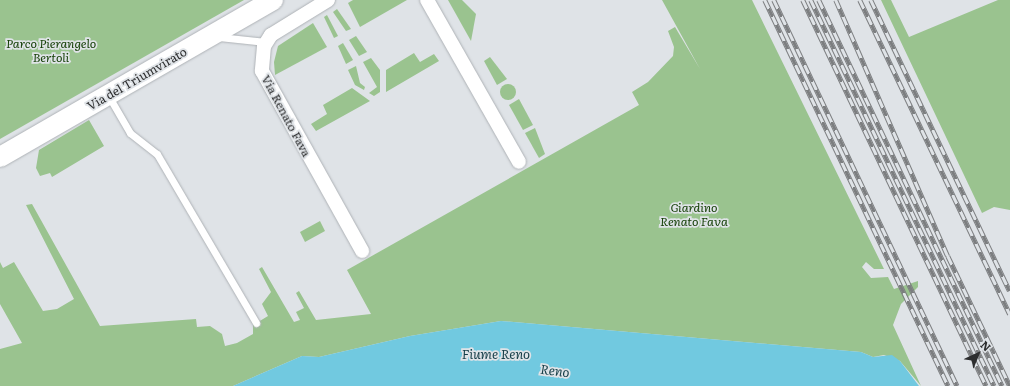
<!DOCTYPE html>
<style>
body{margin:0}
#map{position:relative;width:1010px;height:386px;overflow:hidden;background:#dfe3e7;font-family:Literata,serif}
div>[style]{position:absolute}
.green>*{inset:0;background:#9ac38f}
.round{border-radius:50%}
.water>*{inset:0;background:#71c9e0}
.roads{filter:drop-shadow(0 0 1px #aeb2b6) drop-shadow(0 0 1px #aeb2b6)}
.lane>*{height:7px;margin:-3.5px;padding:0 3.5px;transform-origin:3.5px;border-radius:3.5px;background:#fff}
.street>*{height:14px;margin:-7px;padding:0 7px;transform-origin:7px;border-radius:7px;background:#fff}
.secondary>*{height:20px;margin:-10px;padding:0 10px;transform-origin:10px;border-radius:10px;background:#fff}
.rail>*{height:4.5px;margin-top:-2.25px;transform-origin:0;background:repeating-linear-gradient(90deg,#dfe3e7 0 9px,#7c7e80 0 18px);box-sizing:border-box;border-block:1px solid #7c7e80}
span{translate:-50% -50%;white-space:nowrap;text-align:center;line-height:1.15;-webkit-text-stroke:3.5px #dfe3e7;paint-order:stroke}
.park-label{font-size:12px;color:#154007;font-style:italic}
.street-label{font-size:12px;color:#2d2e2f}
.water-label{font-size:13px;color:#153e48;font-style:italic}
.north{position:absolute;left:958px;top:334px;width:40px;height:40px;-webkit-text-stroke:3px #dfe3e7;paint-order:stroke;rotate:44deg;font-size:11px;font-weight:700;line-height:16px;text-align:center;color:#2d2e2f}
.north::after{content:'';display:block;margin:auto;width:14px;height:18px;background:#2d2e2f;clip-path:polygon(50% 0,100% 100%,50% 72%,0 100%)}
</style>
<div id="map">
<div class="green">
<div style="clip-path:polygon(0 0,244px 0,0 139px)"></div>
<div style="clip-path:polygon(353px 0,407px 0,360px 27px,348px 3px)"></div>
<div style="clip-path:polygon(448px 0,462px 0,476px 14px,471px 41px)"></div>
<div style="clip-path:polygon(662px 0,752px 0,884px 269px,874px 269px,866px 262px,862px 267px,871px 278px,888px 277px,894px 289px,918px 281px,918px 287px,901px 304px,893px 325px,921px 386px,900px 361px,884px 355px,873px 357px,861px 352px,501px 321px,410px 336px,319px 357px,302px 356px,233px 386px,0 386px,0 349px,22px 343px,0 304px,0 262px,3px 268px,14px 262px,43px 311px,57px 309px,74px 299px,26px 205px,32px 204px,100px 326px,196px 319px,197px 327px,210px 326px,222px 334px,225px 346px,237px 343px,253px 334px,253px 325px,268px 316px,262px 304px,271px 292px,259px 269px,262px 267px,294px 322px,300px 320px,296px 312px,304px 308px,296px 293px,299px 291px,316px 320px,371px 314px,347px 270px,639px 105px,632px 92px,648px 82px,673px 56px,674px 47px,668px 31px,675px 27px,700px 69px)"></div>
<div style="clip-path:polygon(881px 0,891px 0,909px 37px,998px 0,1010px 0,1010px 210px,994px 207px,982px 213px)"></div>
<div style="clip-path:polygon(337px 9px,351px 29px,346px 31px,333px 12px)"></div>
<div style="clip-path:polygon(327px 15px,338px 36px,334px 38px,324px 17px)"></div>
<div style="clip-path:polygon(313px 23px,327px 47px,275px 75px,274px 62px,278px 46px)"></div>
<div style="clip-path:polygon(356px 36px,367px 52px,359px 56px,349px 40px)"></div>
<div style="clip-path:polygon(343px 43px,353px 60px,346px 64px,338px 46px)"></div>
<div style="clip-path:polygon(414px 53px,420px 62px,434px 54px,439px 61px,386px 92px,386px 70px)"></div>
<div style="clip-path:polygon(490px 57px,507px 79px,497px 85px,484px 61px)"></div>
<div style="clip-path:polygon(371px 58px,380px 70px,380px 92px,374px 96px,369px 93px,377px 87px,363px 62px)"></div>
<div style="clip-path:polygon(356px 66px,360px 83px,365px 87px,364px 90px,355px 85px,348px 70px)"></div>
<div class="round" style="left:500px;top:84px;width:16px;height:16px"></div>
<div style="clip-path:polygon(352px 88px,370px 101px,316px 131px,311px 124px,327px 114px,323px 105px)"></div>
<div style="clip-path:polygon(519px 99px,533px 125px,523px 130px,509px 105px)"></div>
<div style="clip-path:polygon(89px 120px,104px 146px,52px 177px,50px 173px,40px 176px,36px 168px,39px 150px)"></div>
<div style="clip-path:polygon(535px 128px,545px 154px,539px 158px,525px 133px)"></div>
<div style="clip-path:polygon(320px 221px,325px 231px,305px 242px,300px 232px)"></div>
</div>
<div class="water">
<div style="clip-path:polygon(501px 321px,861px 352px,873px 357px,892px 355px,900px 361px,919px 386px,233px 386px,302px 356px,319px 357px,410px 336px)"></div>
</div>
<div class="roads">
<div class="lane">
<div style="left:219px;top:37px;width:47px;rotate:6.1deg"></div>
<div style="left:108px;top:95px;width:44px;rotate:59.9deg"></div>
<div style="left:130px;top:133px;width:34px;rotate:38deg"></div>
<div style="left:157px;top:154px;width:196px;rotate:59.6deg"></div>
</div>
<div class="street">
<div style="left:328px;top:0;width:67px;rotate:148.4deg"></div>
<div style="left:271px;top:35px;width:13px;rotate:122deg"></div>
<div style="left:264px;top:46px;width:25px;rotate:95deg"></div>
<div style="left:262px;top:71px;width:206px;rotate:60.9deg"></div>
<div style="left:427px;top:0;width:186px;rotate:60.4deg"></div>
</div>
<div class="secondary">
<div style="left:0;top:157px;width:315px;rotate:-29.9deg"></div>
</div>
</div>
<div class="rail">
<div style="left:765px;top:0;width:427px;rotate:64.6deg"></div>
<div style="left:774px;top:0;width:427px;rotate:64.6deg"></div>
<div style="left:803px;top:0;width:427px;rotate:64.6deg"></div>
<div style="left:811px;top:0;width:427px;rotate:64.6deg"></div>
<div style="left:819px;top:0;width:427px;rotate:64.6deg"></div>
<div style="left:836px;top:0;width:279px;rotate:66.4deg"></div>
<div style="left:948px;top:256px;width:144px;rotate:64.5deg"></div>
<div style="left:860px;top:0;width:348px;rotate:64.5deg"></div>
<div style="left:871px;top:0;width:322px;rotate:64.5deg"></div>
</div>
<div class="park-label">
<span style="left:51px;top:51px">Parco Pierangelo<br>Bertoli</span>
<span style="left:694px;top:215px">Giardino<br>Renato Fava</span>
</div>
<div class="street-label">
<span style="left:137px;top:79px;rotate:-30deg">Via del Triumvirato</span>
<span style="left:286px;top:116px;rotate:62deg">Via Renato Fava</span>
</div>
<div class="water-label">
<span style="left:496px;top:354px">Fiume Reno</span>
<span style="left:555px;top:371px;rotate:7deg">Reno</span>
</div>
<div class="north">N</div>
</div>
